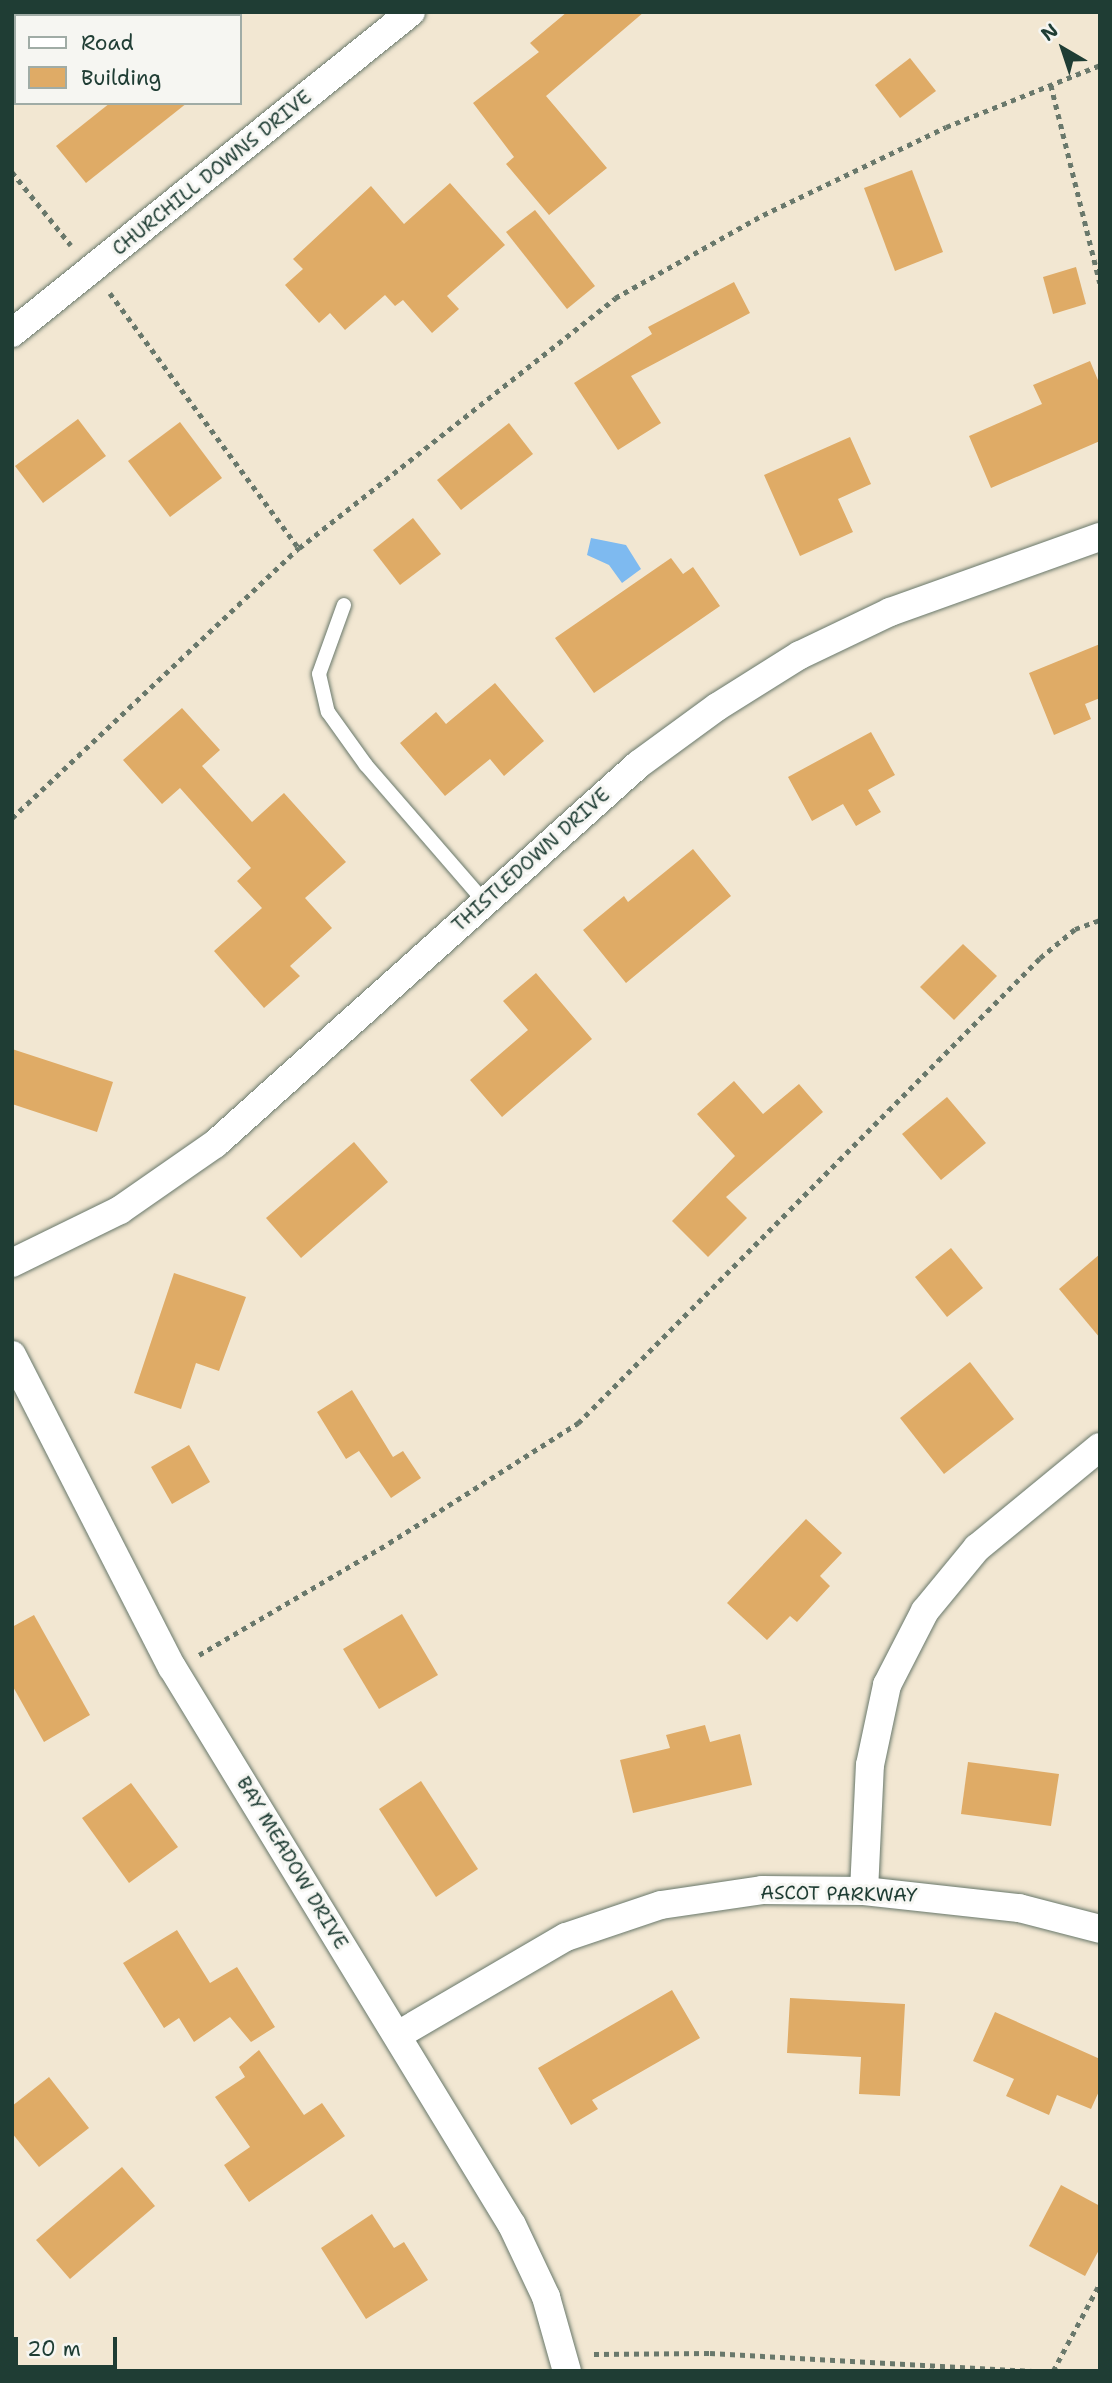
<!DOCTYPE html>
<style>
body{margin:0}
#map{position:relative;width:1112px;height:2383px;overflow:hidden;background:#f2e7d2;font-family:"Shantell Sans",sans-serif}
div>[style]{position:absolute}
.water>*{inset:0;background:#7ebaf0}
.building>*{inset:0;background:#dfab66}
.path>*{height:4.5px;margin-top:-2.25px;transform-origin:0;background:repeating-linear-gradient(90deg,#69786b 0 5px,transparent 0 10px)}
.roads{filter:drop-shadow(0 0 2px #69786b) drop-shadow(0 0 2px #69786b)}
.service>*{height:14px;margin:-7px;padding:0 7px;transform-origin:7px;border-radius:7px;background:#fff}
.minor>*{height:28px;margin:-14px;padding:0 14px;transform-origin:14px;border-radius:14px;background:#fff}
span{translate:-50% -50%;white-space:nowrap;text-align:center;line-height:1.15;-webkit-text-stroke:6px #f6f6f2;paint-order:stroke}
.street-label{font-size:19px;color:#1f3d34}
.frame{position:absolute;inset:0;border:14px solid #1f3d34;pointer-events:none}
.legend{position:absolute;left:14px;top:14px;width:228px;height:91px;box-sizing:border-box;background:#f6f6f2;border:2px solid #a0aca6;margin:0;padding:9px 12px;list-style:none;font-size:21px;color:#1f3d34}
.legend li{display:flex;align-items:center;gap:14px;height:35px}
.legend b{width:35px;border:2px solid #a0aca6}
.north{position:absolute;left:1028px;top:14px;width:70px;height:70px;-webkit-text-stroke:5px #f6f6f2;paint-order:stroke;rotate:321deg;font-size:19px;font-weight:700;line-height:28px;text-align:center;color:#1f3d34}
.north::after{content:'';display:block;margin:auto;width:24px;height:32px;background:#1f3d34;clip-path:polygon(50% 0,100% 100%,50% 72%,0 100%)}
.scale{position:absolute;left:14px;top:2337px;width:103px;height:32px;box-sizing:border-box;border:4px solid #1f3d34;border-top:0;padding-left:9px;font-size:21px;line-height:24px;white-space:nowrap;color:#1f3d34;-webkit-text-stroke:5px #f6f6f2;paint-order:stroke}
</style>
<div id="map">
<div class="water">
<div style="clip-path:polygon(591px 538px,626px 545px,641px 569px,622px 583px,609px 565px,587px 555px)"></div>
</div>
<div class="building">
<div style="clip-path:polygon(567px 12px,644px 12px,546px 96px,607px 168px,549px 215px,506px 164px,514px 157px,473px 103px,539px 52px,530px 43px)"></div>
<div style="clip-path:polygon(910px 58px,936px 91px,900px 118px,875px 85px)"></div>
<div style="clip-path:polygon(110px 103px,187px 103px,86px 183px,56px 146px)"></div>
<div style="clip-path:polygon(912px 170px,943px 252px,895px 271px,864px 188px)"></div>
<div style="clip-path:polygon(450px 183px,505px 245px,447px 296px,459px 309px,432px 333px,403px 300px,395px 306px,385px 295px,345px 330px,330px 313px,319px 323px,285px 285px,303px 269px,293px 259px,371px 186px,404px 224px)"></div>
<div style="clip-path:polygon(535px 210px,595px 286px,567px 309px,506px 232px)"></div>
<div style="clip-path:polygon(1076px 267px,1086px 304px,1053px 314px,1043px 277px)"></div>
<div style="clip-path:polygon(734px 282px,750px 313px,631px 376px,661px 423px,618px 450px,574px 383px,652px 334px,648px 327px)"></div>
<div style="clip-path:polygon(1090px 361px,1100px 385px,1100px 441px,991px 488px,969px 436px,1042px 404px,1033px 385px)"></div>
<div style="clip-path:polygon(78px 419px,106px 456px,43px 503px,15px 466px)"></div>
<div style="clip-path:polygon(180px 422px,222px 478px,170px 517px,128px 461px)"></div>
<div style="clip-path:polygon(509px 423px,533px 454px,461px 510px,437px 480px)"></div>
<div style="clip-path:polygon(850px 437px,871px 484px,838px 499px,853px 532px,800px 556px,764px 475px)"></div>
<div style="clip-path:polygon(413px 518px,441px 554px,400px 585px,373px 550px)"></div>
<div style="clip-path:polygon(671px 558px,683px 574px,693px 567px,720px 606px,594px 693px,555px 638px)"></div>
<div style="clip-path:polygon(1100px 644px,1100px 698px,1085px 704px,1091px 719px,1054px 735px,1029px 673px)"></div>
<div style="clip-path:polygon(495px 683px,544px 741px,504px 776px,490px 759px,445px 796px,400px 743px,436px 712px,446px 724px)"></div>
<div style="clip-path:polygon(182px 708px,220px 750px,202px 766px,252px 822px,284px 793px,346px 862px,305px 898px,332px 928px,290px 966px,300px 976px,264px 1008px,214px 951px,262px 908px,237px 881px,251px 868px,180px 788px,162px 804px,123px 760px)"></div>
<div style="clip-path:polygon(871px 732px,895px 775px,868px 790px,881px 812px,856px 826px,843px 804px,812px 821px,788px 777px)"></div>
<div style="clip-path:polygon(693px 849px,731px 896px,626px 983px,583px 930px,624px 896px,628px 902px)"></div>
<div style="clip-path:polygon(963px 944px,997px 976px,954px 1020px,920px 987px)"></div>
<div style="clip-path:polygon(536px 973px,592px 1039px,502px 1117px,470px 1080px,528px 1030px,503px 1001px)"></div>
<div style="clip-path:polygon(12px 1049px,113px 1082px,97px 1132px,12px 1104px)"></div>
<div style="clip-path:polygon(734px 1081px,763px 1114px,799px 1084px,823px 1112px,726px 1197px,747px 1218px,708px 1257px,672px 1221px,735px 1156px,697px 1114px)"></div>
<div style="clip-path:polygon(947px 1097px,986px 1143px,941px 1180px,902px 1134px)"></div>
<div style="clip-path:polygon(354px 1142px,388px 1182px,301px 1258px,266px 1218px)"></div>
<div style="clip-path:polygon(951px 1248px,983px 1288px,947px 1317px,915px 1277px)"></div>
<div style="clip-path:polygon(1100px 1254px,1100px 1338px,1059px 1289px)"></div>
<div style="clip-path:polygon(174px 1273px,246px 1297px,219px 1371px,196px 1363px,181px 1409px,134px 1393px)"></div>
<div style="clip-path:polygon(970px 1362px,1014px 1419px,944px 1474px,900px 1418px)"></div>
<div style="clip-path:polygon(352px 1390px,393px 1457px,403px 1451px,421px 1478px,391px 1498px,359px 1451px,346px 1459px,317px 1412px)"></div>
<div style="clip-path:polygon(189px 1445px,210px 1482px,172px 1504px,151px 1467px)"></div>
<div style="clip-path:polygon(806px 1519px,842px 1553px,820px 1576px,830px 1586px,797px 1622px,790px 1616px,767px 1640px,727px 1603px)"></div>
<div style="clip-path:polygon(402px 1614px,438px 1675px,379px 1709px,343px 1649px)"></div>
<div style="clip-path:polygon(34px 1615px,90px 1715px,44px 1742px,12px 1685px,12px 1627px)"></div>
<div style="clip-path:polygon(705px 1725px,710px 1742px,740px 1734px,752px 1785px,633px 1813px,620px 1760px,670px 1748px,666px 1735px)"></div>
<div style="clip-path:polygon(968px 1762px,1059px 1774px,1051px 1826px,961px 1814px)"></div>
<div style="clip-path:polygon(421px 1781px,478px 1869px,436px 1897px,379px 1809px)"></div>
<div style="clip-path:polygon(131px 1783px,178px 1847px,129px 1883px,82px 1818px)"></div>
<div style="clip-path:polygon(177px 1930px,210px 1983px,237px 1967px,275px 2027px,251px 2042px,230px 2017px,194px 2042px,179px 2018px,164px 2028px,123px 1963px)"></div>
<div style="clip-path:polygon(672px 1990px,700px 2038px,592px 2100px,598px 2109px,571px 2125px,538px 2068px)"></div>
<div style="clip-path:polygon(790px 1998px,905px 2004px,900px 2096px,859px 2094px,861px 2057px,787px 2053px)"></div>
<div style="clip-path:polygon(995px 2012px,1100px 2059px,1100px 2089px,1091px 2109px,1057px 2095px,1049px 2115px,1006px 2096px,1014px 2079px,973px 2061px)"></div>
<div style="clip-path:polygon(259px 2050px,304px 2115px,322px 2103px,345px 2136px,249px 2202px,224px 2165px,250px 2147px,215px 2097px,245px 2077px,239px 2067px)"></div>
<div style="clip-path:polygon(49px 2077px,89px 2128px,39px 2167px,12px 2133px,12px 2106px)"></div>
<div style="clip-path:polygon(122px 2167px,155px 2206px,70px 2279px,36px 2240px)"></div>
<div style="clip-path:polygon(1061px 2185px,1100px 2206px,1100px 2248px,1085px 2276px,1029px 2246px)"></div>
<div style="clip-path:polygon(372px 2214px,394px 2248px,404px 2242px,428px 2280px,366px 2319px,321px 2248px)"></div>
</div>
<div class="path">
<div style="left:1051px;top:85px;width:204px;rotate:76.1deg"></div>
<div style="left:12px;top:172px;width:94px;rotate:51.1deg"></div>
<div style="left:110px;top:293px;width:317px;rotate:53.5deg"></div>
<div style="left:12px;top:818px;width:394px;rotate:-43.3deg"></div>
<div style="left:299px;top:548px;width:403px;rotate:-38.3deg"></div>
<div style="left:615px;top:298px;width:170px;rotate:-29.3deg"></div>
<div style="left:763px;top:215px;width:203px;rotate:-25.7deg"></div>
<div style="left:946px;top:127px;width:166px;rotate:-21.9deg"></div>
<div style="left:199px;top:1655px;width:221px;rotate:-30.5deg"></div>
<div style="left:389px;top:1543px;width:224px;rotate:-32.4deg"></div>
<div style="left:578px;top:1423px;width:655px;rotate:-45.19deg"></div>
<div style="left:1040px;top:958px;width:45px;rotate:-39.6deg"></div>
<div style="left:1075px;top:929px;width:27px;rotate:-20deg"></div>
<div style="left:594px;top:2354px;width:116px;rotate:-0.5deg"></div>
<div style="left:710px;top:2353px;width:327px;rotate:3.2deg"></div>
<div style="left:1053px;top:2371px;width:100px;rotate:-61.9deg"></div>
</div>
<div class="roads">
<div class="service">
<div style="left:344px;top:605px;width:73px;rotate:109.9deg"></div>
<div style="left:319px;top:674px;width:39px;rotate:77deg"></div>
<div style="left:328px;top:712px;width:65px;rotate:54.4deg"></div>
<div style="left:366px;top:765px;width:180px;rotate:49.1deg"></div>
</div>
<div class="minor">
<div style="left:12px;top:333px;width:512px;rotate:-38.82deg"></div>
<div style="left:12px;top:1263px;width:120px;rotate:-26.1deg"></div>
<div style="left:120px;top:1210px;width:116px;rotate:-34.8deg"></div>
<div style="left:215px;top:1144px;width:569px;rotate:-41.87deg"></div>
<div style="left:639px;top:764px;width:97px;rotate:-36.2deg"></div>
<div style="left:717px;top:707px;width:98px;rotate:-32.1deg"></div>
<div style="left:800px;top:655px;width:100px;rotate:-25.5deg"></div>
<div style="left:890px;top:612px;width:223px;rotate:-19.7deg"></div>
<div style="left:12px;top:1355px;width:351px;rotate:62.9deg"></div>
<div style="left:172px;top:1667px;width:653px;rotate:58.65deg"></div>
<div style="left:512px;top:2225px;width:80px;rotate:64.7deg"></div>
<div style="left:546px;top:2297px;width:77px;rotate:74.2deg"></div>
<div style="left:864px;top:1891px;width:126px;rotate:-87.3deg"></div>
<div style="left:870px;top:1765px;width:82px;rotate:-78deg"></div>
<div style="left:887px;top:1685px;width:83px;rotate:-62.8deg"></div>
<div style="left:925px;top:1611px;width:82px;rotate:-50.5deg"></div>
<div style="left:977px;top:1548px;width:159px;rotate:-39.4deg"></div>
<div style="left:398px;top:2035px;width:194px;rotate:-30.3deg"></div>
<div style="left:566px;top:1937px;width:100px;rotate:-18.6deg"></div>
<div style="left:661px;top:1905px;width:102px;rotate:-8.4deg"></div>
<div style="left:762px;top:1890px;width:102px;rotate:0.6deg"></div>
<div style="left:864px;top:1891px;width:156px;rotate:6.3deg"></div>
<div style="left:1019px;top:1908px;width:84px;rotate:14.5deg"></div>
</div>
</div>
<div class="street-label">
<span style="left:212px;top:173px;rotate:-39deg">CHURCHILL DOWNS DRIVE</span>
<span style="left:531px;top:860px;rotate:-42deg">THISTLEDOWN DRIVE</span>
<span style="left:292px;top:1863px;rotate:59deg">BAY MEADOW DRIVE</span>
<span style="left:839px;top:1894px;rotate:1deg">ASCOT PARKWAY</span>
</div>
<div class="frame"></div>
<ul class="legend">
<li><b style="height:9px;background:#fff"></b>Road</li>
<li><b style="height:19px;background:#dfab66"></b>Building</li>
</ul>
<div class="north">N</div>
<div class="scale">20 m</div>
</div>
